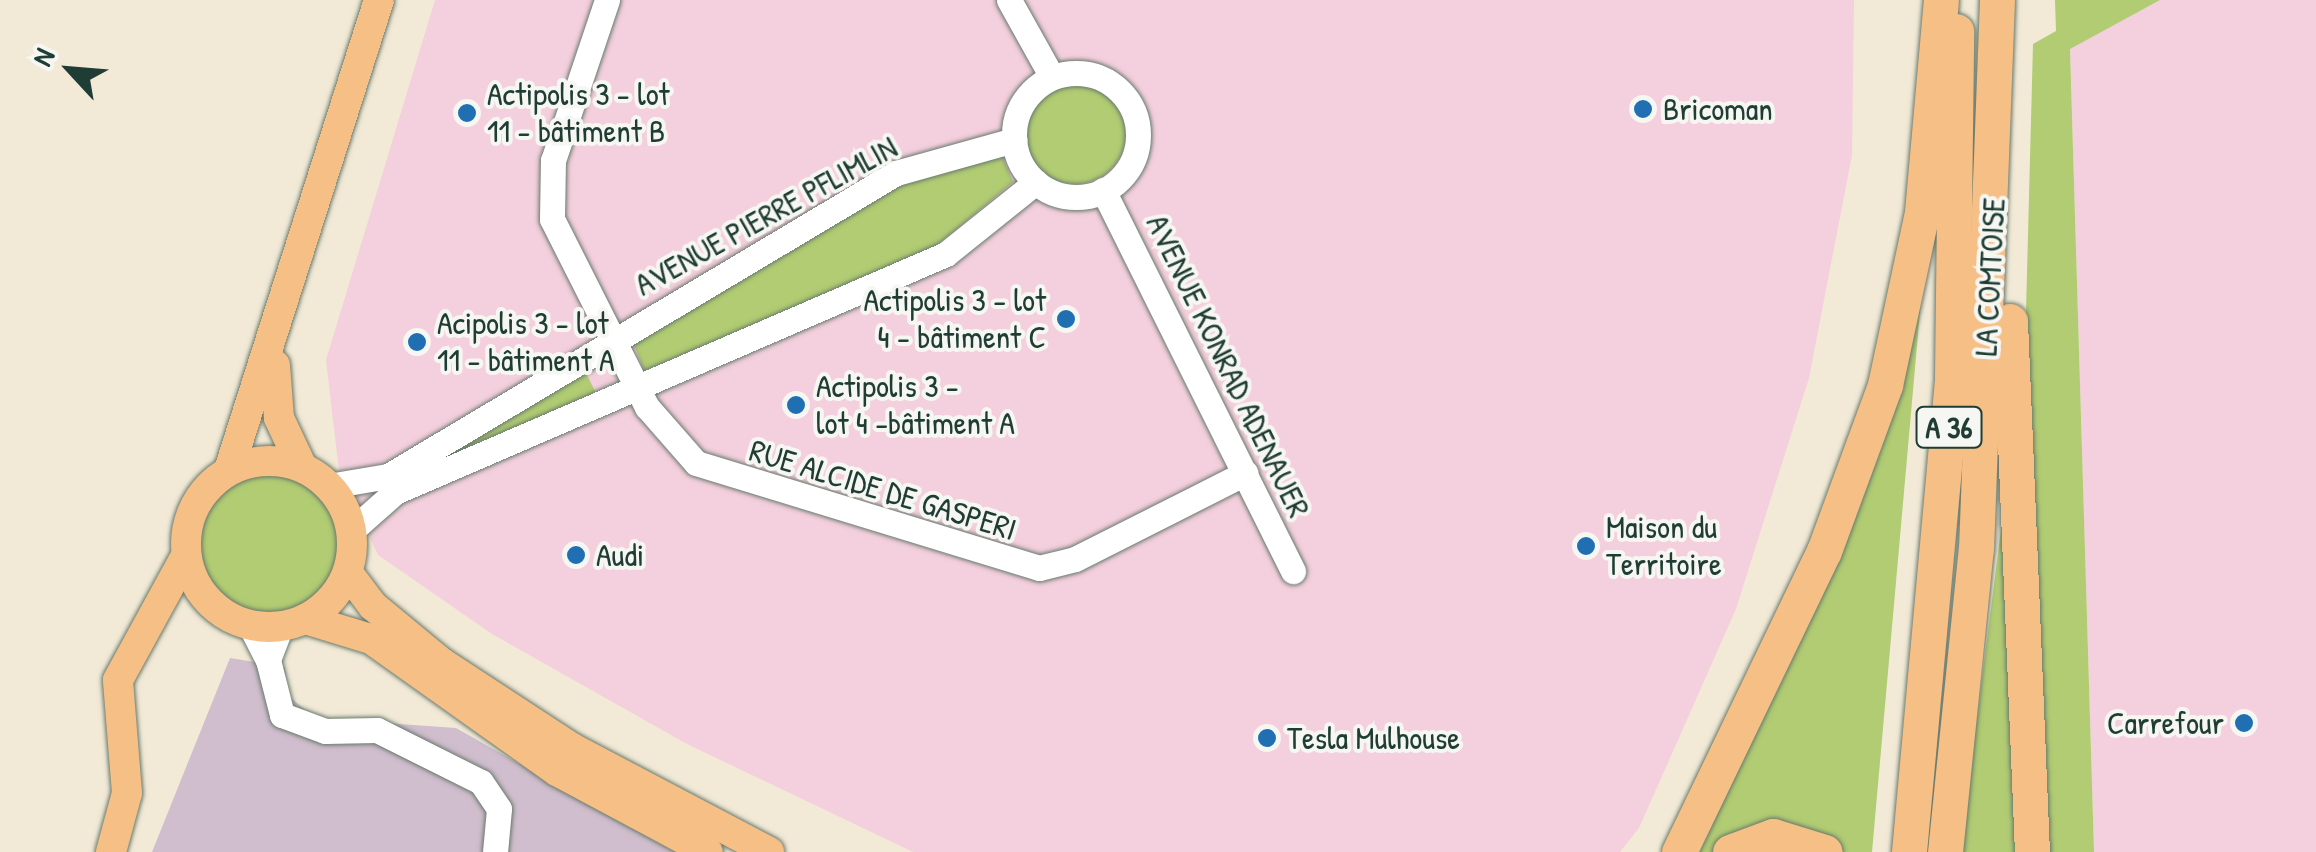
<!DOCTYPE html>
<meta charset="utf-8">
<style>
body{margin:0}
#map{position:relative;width:2316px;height:852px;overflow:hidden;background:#f2ead7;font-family:"Patrick Hand",sans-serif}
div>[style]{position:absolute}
.built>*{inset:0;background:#f4cfdd}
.industrial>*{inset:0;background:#d0bdcd}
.green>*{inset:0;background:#b1cc72}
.round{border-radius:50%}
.roads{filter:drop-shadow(0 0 2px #697a6d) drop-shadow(0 0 2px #697a6d)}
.minor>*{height:25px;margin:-12.5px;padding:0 12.5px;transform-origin:12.5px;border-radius:12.5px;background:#fff}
.minor>.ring{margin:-12.5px;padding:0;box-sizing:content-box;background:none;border:25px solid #fff;border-radius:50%}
.major>*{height:30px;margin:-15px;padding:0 15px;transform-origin:15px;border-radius:15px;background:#f5bf86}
.major>.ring{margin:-15px;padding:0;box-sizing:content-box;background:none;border:30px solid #f5bf86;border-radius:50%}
.highway>*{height:35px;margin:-17.5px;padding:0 17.5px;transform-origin:17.5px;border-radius:17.5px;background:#f5bf86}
.dots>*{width:28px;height:28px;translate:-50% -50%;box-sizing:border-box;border:5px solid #f6f6f2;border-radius:50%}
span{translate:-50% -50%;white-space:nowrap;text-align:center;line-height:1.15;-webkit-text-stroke:8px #f6f6f2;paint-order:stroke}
.shield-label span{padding:2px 8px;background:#f6f6f2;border:2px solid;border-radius:8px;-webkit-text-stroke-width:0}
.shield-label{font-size:30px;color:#1f3d34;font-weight:700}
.poi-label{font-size:32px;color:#1f3d34}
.left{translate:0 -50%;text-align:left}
.right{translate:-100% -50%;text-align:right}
.street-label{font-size:32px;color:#1f3d34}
.north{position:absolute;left:20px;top:20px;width:100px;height:100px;-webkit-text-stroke:8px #f6f6f2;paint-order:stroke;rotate:296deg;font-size:28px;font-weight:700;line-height:40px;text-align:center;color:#1f3d34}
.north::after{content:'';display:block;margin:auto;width:35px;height:45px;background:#1f3d34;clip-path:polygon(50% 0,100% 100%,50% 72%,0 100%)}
</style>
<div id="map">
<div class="built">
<div style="clip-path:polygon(435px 0,1854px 0,1852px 155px,1809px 378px,1736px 609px,1639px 828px,1620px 852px,913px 852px,687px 744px,492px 634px,378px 555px,339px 471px,326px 360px)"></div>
<div style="clip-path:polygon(2160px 0,2316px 0,2316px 852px,2094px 852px,2070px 48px)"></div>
</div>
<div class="industrial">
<div style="clip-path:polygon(230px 658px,285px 667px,288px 695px,314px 718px,456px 728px,675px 852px,152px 852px)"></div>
</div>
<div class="green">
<div style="clip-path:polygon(2055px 0,2160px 0,2070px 49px,2094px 852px,2044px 852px,2026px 311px,2033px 44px,2056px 31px)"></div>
<div class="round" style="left:1024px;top:82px;width:102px;height:102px"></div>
<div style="clip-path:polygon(1002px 156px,1013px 182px,930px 251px,644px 371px,633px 342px,910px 175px)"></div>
<div style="clip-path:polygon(1923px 278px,1872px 852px,1690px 852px)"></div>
<div style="clip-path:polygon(585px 371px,596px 393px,398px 484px)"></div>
<div class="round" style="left:193px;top:468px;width:150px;height:150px"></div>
<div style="clip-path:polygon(2003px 514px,2019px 852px,1960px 852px)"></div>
</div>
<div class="roads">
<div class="minor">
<div style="left:607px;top:0;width:169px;rotate:108.6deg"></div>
<div style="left:553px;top:160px;width:59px;rotate:91deg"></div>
<div style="left:552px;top:219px;width:211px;rotate:63.2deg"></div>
<div style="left:647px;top:407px;width:74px;rotate:48.8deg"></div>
<div style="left:696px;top:463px;width:359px;rotate:17deg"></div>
<div style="left:1039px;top:568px;width:37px;rotate:-14deg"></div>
<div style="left:1075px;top:559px;width:191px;rotate:-26.8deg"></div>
<div style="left:1009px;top:0;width:88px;rotate:60.8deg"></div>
<div class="ring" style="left:1014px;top:73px;width:99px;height:99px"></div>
<div style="left:1103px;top:190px;width:426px;rotate:63.5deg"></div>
<div style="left:329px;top:486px;width:60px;rotate:-9.6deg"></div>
<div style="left:388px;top:476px;width:592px;rotate:-30.81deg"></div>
<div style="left:896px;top:173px;width:123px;rotate:-15.6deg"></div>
<div style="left:351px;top:531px;width:59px;rotate:-41.6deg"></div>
<div style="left:395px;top:492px;width:600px;rotate:-23.36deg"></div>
<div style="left:946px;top:254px;width:115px;rotate:-38.7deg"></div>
<div style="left:250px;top:625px;width:39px;rotate:63deg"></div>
<div style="left:281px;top:626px;width:36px;rotate:111deg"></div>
<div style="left:268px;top:660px;width:57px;rotate:75.7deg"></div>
<div style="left:282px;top:715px;width:46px;rotate:20.4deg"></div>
<div style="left:325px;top:731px;width:52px;rotate:-1.1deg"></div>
<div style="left:377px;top:730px;width:116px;rotate:26.6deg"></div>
<div style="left:481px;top:782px;width:32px;rotate:56deg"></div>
<div style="left:499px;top:809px;width:43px;rotate:95.3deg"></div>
</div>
<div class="major">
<div style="left:275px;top:365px;width:53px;rotate:85.7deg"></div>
<div style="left:279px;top:418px;width:54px;rotate:64.9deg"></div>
<div class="ring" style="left:186px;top:461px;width:136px;height:136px"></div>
<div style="left:229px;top:470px;width:493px;rotate:-72.3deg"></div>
<div style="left:348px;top:573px;width:41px;rotate:52.9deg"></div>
<div style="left:373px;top:606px;width:89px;rotate:39.6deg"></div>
<div style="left:442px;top:663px;width:155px;rotate:33.2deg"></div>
<div style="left:572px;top:748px;width:223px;rotate:27.8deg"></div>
<div style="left:305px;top:619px;width:69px;rotate:16.9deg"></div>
<div style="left:371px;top:639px;width:228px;rotate:35.4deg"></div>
<div style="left:557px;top:771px;width:171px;rotate:28.2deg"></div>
<div style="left:111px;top:852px;width:61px;rotate:-74.8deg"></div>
<div style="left:127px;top:793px;width:113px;rotate:-94.6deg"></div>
<div style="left:118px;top:680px;width:141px;rotate:-61.3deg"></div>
</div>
<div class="highway">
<div style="left:2010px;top:321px;width:531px;rotate:87.63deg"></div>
<div style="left:1679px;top:852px;width:334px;rotate:-64.3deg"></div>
<div style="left:1824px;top:551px;width:177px;rotate:-69.8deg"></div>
<div style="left:1885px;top:385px;width:177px;rotate:-77.9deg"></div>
<div style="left:1922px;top:212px;width:213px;rotate:-84.9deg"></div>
<div style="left:1730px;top:852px;width:46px;rotate:-20.4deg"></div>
<div style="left:1773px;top:836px;width:54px;rotate:17.1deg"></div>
<div style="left:1909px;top:852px;width:478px;rotate:-84.8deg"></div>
<div style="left:1952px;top:376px;width:345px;rotate:-89.3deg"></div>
<div style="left:1945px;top:852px;width:305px;rotate:-84.2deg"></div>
<div style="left:1976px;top:549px;width:549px;rotate:-87.81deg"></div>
</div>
</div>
<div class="dots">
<div style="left:1643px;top:109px;background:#1f6fb2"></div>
<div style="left:467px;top:113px;background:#1f6fb2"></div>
<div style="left:1066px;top:319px;background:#1f6fb2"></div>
<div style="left:417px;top:342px;background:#1f6fb2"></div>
<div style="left:796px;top:405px;background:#1f6fb2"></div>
<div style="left:1586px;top:546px;background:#1f6fb2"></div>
<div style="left:576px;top:555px;background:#1f6fb2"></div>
<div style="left:2244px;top:723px;background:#1f6fb2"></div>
<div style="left:1267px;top:738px;background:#1f6fb2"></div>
</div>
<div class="shield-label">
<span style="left:1949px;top:427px">A 36</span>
</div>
<div class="poi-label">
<span class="left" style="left:487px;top:113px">Actipolis 3 - lot<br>11 - bâtiment B</span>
<span class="left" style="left:1663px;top:109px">Bricoman</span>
<span class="right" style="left:1046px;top:319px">Actipolis 3 - lot<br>4 - bâtiment C</span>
<span class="left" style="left:437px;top:342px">Acipolis 3 - lot<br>11 - bâtiment A</span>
<span class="left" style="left:816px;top:405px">Actipolis 3 -<br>lot 4 -bâtiment A</span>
<span class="left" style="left:1606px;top:546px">Maison du<br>Territoire</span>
<span class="left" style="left:596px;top:555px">Audi</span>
<span class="right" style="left:2224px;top:723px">Carrefour</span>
<span class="left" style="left:1287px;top:738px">Tesla Mulhouse</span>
</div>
<div class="street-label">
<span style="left:766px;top:216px;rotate:-29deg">AVENUE PIERRE PFLIMLIN</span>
<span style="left:1990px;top:277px;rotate:-87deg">LA COMTOISE</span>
<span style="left:1228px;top:366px;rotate:64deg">AVENUE KONRAD ADENAUER</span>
<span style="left:883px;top:490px;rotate:17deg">RUE ALCIDE DE GASPERI</span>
</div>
<div class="north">N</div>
</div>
